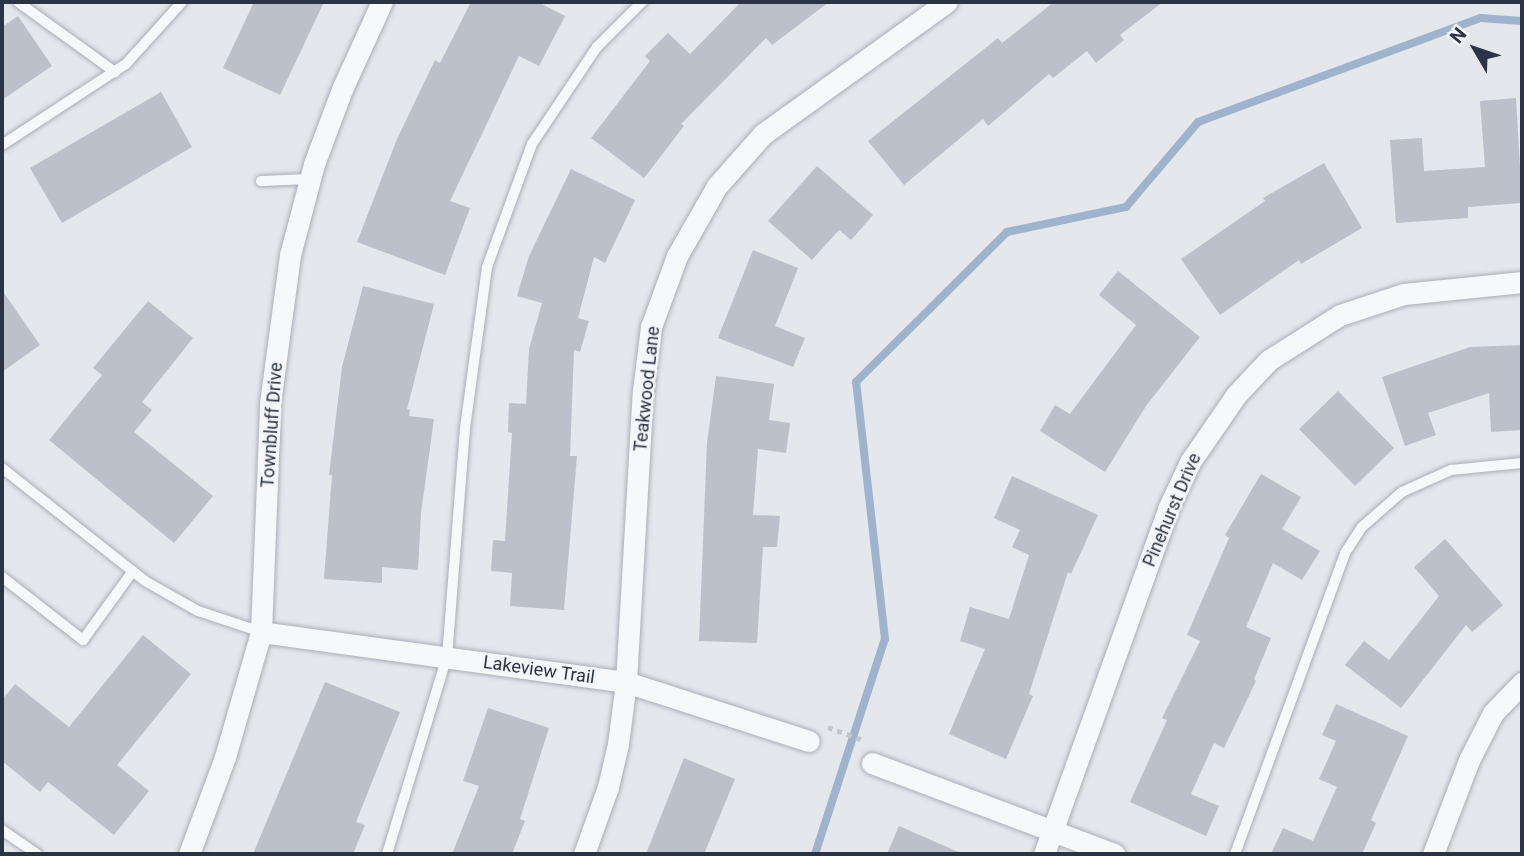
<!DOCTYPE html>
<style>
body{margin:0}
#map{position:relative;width:1524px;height:856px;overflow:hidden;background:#e4e7ec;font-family:Roboto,sans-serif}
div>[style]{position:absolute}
.stream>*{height:8px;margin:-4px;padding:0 4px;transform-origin:4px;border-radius:4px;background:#9fb4cc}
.building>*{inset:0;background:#bbc0ca}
.path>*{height:4.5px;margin-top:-2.25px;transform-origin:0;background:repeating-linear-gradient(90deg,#c2c5cb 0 5px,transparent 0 10px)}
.roads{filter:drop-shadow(0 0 2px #a9aeb7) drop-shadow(0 0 2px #a9aeb7)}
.service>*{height:10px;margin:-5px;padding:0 5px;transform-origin:5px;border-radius:5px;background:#f7f8fa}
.minor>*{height:21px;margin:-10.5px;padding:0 10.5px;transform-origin:10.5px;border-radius:10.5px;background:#f7f8fa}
span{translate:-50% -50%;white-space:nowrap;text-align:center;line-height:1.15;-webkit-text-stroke:5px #f4f6f9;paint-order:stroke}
.street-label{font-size:18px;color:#2b3445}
.frame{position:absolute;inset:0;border:4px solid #2b3445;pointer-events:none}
.north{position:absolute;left:1440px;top:14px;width:70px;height:70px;-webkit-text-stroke:5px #f4f6f9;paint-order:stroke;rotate:309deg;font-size:19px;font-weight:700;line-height:28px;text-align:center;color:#2b3445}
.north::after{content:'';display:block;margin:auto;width:24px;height:32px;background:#2b3445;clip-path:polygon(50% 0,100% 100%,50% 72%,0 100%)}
</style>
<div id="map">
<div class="stream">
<div style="left:815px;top:854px;width:226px;rotate:-72deg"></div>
<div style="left:885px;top:639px;width:259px;rotate:-96.4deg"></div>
<div style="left:856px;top:382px;width:213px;rotate:-44.8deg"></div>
<div style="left:1007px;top:232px;width:122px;rotate:-11.9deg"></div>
<div style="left:1126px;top:207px;width:111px;rotate:-49.7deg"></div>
<div style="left:1198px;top:122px;width:301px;rotate:-20.2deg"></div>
<div style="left:1480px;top:18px;width:42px;rotate:4.1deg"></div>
</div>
<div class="building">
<div style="clip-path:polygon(254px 2px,324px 2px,280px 95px,223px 68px)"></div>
<div style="clip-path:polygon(471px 2px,538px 2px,565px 16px,539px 66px,519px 56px,450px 201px,470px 208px,445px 275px,357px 242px,397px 139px,435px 60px,440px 63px)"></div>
<div style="clip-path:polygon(741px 2px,829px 2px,772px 45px,766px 38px,681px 124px,684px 126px,644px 178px,591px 138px,650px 61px,645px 56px,668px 33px,690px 54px)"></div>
<div style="clip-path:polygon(1054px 2px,1163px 2px,1120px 35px,1124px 40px,1096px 63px,1087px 51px,1053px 78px,1049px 74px,988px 126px,983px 119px,904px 185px,868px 141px,998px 38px,1002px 43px)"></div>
<div style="clip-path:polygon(18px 16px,52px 66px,2px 100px,2px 27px)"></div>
<div style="clip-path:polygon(161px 92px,192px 147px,62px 223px,30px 168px)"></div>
<div style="clip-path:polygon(1516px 98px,1522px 203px,1468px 207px,1468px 218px,1396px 223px,1390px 140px,1422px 138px,1424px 171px,1485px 167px,1480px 101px)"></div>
<div style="clip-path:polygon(1324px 163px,1362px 228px,1301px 264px,1299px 260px,1220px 315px,1181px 259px,1265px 201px,1263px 198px)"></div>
<div style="clip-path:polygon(817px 166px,873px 215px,851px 240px,839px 230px,812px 260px,768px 221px)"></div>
<div style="clip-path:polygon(571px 169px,635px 200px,605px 263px,594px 257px,578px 318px,589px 321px,580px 352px,574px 350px,570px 456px,577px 456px,564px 610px,510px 606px,512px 573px,491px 571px,493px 540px,505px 541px,512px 433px,508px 432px,509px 403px,526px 404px,529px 349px,542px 303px,517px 296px,529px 256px)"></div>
<div style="clip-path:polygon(753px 250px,798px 268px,775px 326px,805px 338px,793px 367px,718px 338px)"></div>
<div style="clip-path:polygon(1118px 271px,1200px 337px,1146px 406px,1105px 472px,1040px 431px,1055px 405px,1070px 414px,1136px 325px,1099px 295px)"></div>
<div style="clip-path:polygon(363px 286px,434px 304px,407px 409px,410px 410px,409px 416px,434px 419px,421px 513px,418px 570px,382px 567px,382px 583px,324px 579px,332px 475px,329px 475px,342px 367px)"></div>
<div style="clip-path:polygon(2px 290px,40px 345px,2px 372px)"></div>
<div style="clip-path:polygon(148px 301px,193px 338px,142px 402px,152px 410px,134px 432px,213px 496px,174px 543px,49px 440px,102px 375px,93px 368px)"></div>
<div style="clip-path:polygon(1522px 345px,1522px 430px,1491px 432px,1489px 393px,1428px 413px,1436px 435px,1405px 446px,1382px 377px,1470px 347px)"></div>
<div style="clip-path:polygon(716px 376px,774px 384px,769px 420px,790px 423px,786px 453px,758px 449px,753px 515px,780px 516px,777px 547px,763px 547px,757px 643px,699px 641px,707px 443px)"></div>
<div style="clip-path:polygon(1338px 391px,1394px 448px,1355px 486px,1299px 429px)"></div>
<div style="clip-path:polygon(1261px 474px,1301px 497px,1282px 529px,1320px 551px,1302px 580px,1273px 563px,1246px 627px,1271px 638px,1254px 679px,1256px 681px,1224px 748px,1214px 743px,1191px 794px,1219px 806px,1206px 836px,1130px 802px,1167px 720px,1162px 718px,1200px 641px,1187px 635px,1229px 538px,1225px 535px)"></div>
<div style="clip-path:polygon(1012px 476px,1098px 515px,1071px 574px,1068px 572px,1029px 694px,1033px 696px,1006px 759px,949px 734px,985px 649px,960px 641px,970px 607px,1009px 619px,1029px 555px,1012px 547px,1020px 530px,994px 518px)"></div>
<div style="clip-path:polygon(1445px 539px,1503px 605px,1472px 632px,1466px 625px,1401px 708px,1345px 665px,1364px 641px,1389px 660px,1439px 596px,1414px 567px)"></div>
<div style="clip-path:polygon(143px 635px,191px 674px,117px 765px,149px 791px,114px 835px,48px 782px,40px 792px,2px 761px,2px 700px,15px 684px,69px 727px)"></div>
<div style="clip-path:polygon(325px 682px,400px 712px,356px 822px,365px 825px,353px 854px,253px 854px)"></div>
<div style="clip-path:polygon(1336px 704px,1408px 736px,1371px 820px,1376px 823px,1362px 854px,1271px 854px,1283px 828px,1313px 841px,1337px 787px,1319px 779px,1336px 741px,1322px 735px)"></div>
<div style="clip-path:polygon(488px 708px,549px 728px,520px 819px,525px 821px,512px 854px,452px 854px,479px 786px,463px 781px)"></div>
<div style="clip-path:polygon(684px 758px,735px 779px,704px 854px,646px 854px)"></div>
<div style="clip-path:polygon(899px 826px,963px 854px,887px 854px)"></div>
</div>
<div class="path">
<div style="left:828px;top:727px;width:40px;rotate:20.2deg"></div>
</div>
<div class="roads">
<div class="service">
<div style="left:18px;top:2px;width:120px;rotate:35.8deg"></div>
<div style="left:2px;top:145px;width:148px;rotate:-33.2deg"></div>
<div style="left:126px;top:64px;width:84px;rotate:-47.9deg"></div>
<div style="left:261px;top:181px;width:49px;rotate:-2.3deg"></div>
<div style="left:2px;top:468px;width:182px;rotate:38.3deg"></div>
<div style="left:145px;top:581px;width:61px;rotate:29.5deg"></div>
<div style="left:198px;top:611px;width:66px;rotate:18.4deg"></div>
<div style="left:2px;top:577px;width:103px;rotate:37.9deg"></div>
<div style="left:83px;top:640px;width:85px;rotate:-54.1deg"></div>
<div style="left:2px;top:830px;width:42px;rotate:34.4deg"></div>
<div style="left:387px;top:854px;width:206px;rotate:-73.1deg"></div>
<div style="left:447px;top:657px;width:230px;rotate:-85.5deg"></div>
<div style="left:465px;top:428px;width:162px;rotate:-82.2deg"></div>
<div style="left:487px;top:267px;width:131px;rotate:-69.9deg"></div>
<div style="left:532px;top:144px;width:117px;rotate:-56.2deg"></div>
<div style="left:597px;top:47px;width:64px;rotate:-45deg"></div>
<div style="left:1235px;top:854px;width:320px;rotate:-69.9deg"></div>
<div style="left:1345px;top:553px;width:31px;rotate:-57deg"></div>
<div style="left:1362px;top:527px;width:53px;rotate:-41.2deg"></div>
<div style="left:1402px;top:492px;width:54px;rotate:-24.2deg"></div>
<div style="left:1451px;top:470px;width:71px;rotate:-5.6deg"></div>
</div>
<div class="minor">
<div style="left:261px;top:632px;width:368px;rotate:7.8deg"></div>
<div style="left:626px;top:682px;width:192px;rotate:17.9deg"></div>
<div style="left:872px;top:763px;width:259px;rotate:20.6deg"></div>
<div style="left:189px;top:854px;width:103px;rotate:-69.6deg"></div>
<div style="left:225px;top:757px;width:130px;rotate:-73.9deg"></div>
<div style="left:261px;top:632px;width:229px;rotate:-87.7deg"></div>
<div style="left:270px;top:403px;width:149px;rotate:-82.3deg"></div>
<div style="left:290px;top:255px;width:94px;rotate:-75.2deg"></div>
<div style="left:314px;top:164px;width:82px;rotate:-69.4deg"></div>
<div style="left:343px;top:87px;width:94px;rotate:-65.4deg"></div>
<div style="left:584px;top:854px;width:71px;rotate:-70.3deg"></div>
<div style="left:608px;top:787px;width:44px;rotate:-76.9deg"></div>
<div style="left:618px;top:744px;width:63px;rotate:-82.6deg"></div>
<div style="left:626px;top:682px;width:292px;rotate:-86.7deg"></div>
<div style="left:643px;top:390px;width:64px;rotate:-82.8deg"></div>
<div style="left:651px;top:327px;width:76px;rotate:-69.9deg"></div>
<div style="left:677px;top:256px;width:81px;rotate:-60.3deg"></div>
<div style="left:717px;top:186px;width:69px;rotate:-48.5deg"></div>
<div style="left:763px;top:134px;width:226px;rotate:-35.7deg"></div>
<div style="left:1044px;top:854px;width:367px;rotate:-70.2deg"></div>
<div style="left:1168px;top:509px;width:52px;rotate:-64.9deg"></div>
<div style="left:1190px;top:462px;width:81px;rotate:-55.5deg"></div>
<div style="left:1236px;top:395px;width:48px;rotate:-46.7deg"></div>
<div style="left:1269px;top:360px;width:84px;rotate:-32.4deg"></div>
<div style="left:1340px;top:315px;width:67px;rotate:-18.2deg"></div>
<div style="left:1404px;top:294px;width:119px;rotate:-5.8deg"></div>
<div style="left:1433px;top:854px;width:101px;rotate:-69deg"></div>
<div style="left:1469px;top:760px;width:53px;rotate:-62.9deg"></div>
<div style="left:1493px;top:713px;width:42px;rotate:-46deg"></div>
</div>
</div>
<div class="street-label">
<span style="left:647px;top:389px;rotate:-84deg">Teakwood Lane</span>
<span style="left:272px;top:425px;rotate:-86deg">Townbluff Drive</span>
<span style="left:1172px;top:510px;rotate:-67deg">Pinehurst Drive</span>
<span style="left:539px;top:670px;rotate:8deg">Lakeview Trail</span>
</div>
<div class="frame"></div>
<div class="north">N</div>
</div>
